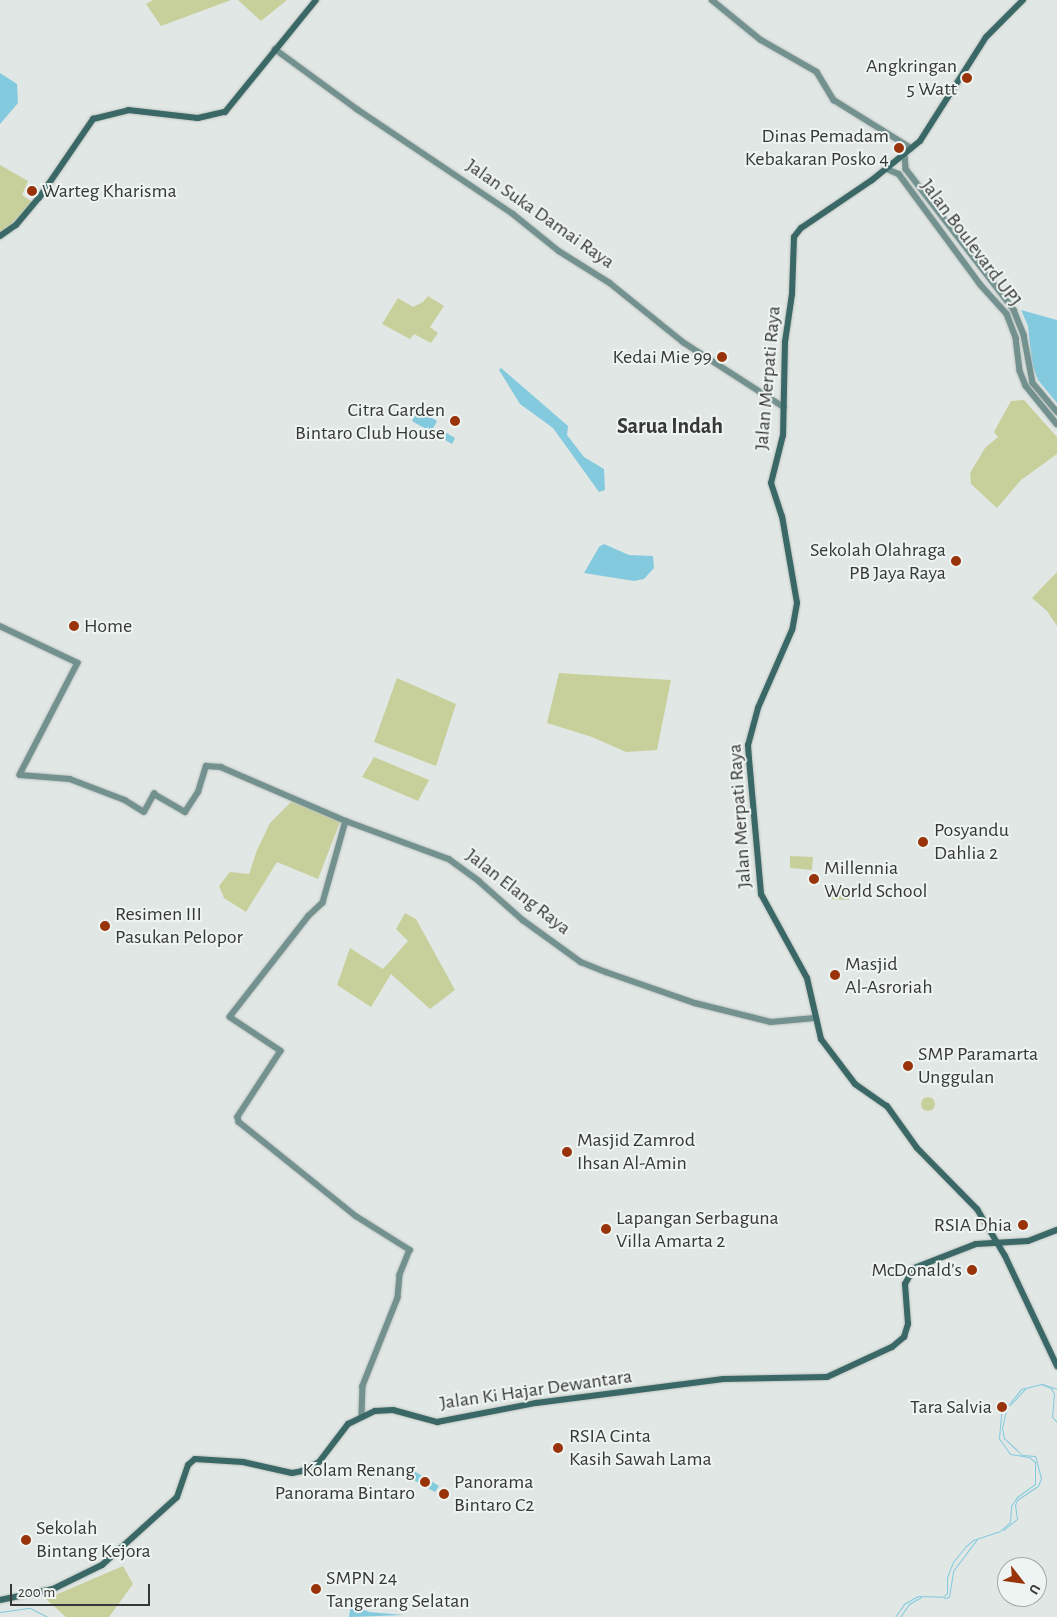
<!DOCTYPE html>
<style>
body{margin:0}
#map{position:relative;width:1057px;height:1617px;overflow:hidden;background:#e1e7e4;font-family:"Alegreya Sans",sans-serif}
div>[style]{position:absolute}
.green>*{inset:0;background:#c7d09a}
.round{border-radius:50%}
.water>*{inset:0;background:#83cade}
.stream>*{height:1px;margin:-0.5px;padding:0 0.5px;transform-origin:0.5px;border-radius:0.5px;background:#83cade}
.roads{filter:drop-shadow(0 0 1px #bfc4c1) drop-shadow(0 0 1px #bfc4c1)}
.tertiary>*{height:5.5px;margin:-2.75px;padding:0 2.75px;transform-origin:2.75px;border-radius:2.75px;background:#72918f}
.secondary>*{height:6px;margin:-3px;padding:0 3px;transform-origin:3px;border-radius:3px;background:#396866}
.dots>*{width:14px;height:14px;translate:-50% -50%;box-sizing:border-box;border:2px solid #eef4f1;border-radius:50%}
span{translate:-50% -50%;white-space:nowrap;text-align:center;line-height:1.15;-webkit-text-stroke:4px #eef4f1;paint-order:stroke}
.poi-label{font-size:20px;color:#363837}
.right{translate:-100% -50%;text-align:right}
.left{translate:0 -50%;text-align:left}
.street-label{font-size:20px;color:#363837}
.quarter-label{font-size:22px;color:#363837;font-weight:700}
.north{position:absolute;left:997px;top:1557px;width:50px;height:50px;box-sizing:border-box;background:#eef4f1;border:1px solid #a4a9a7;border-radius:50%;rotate:120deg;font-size:14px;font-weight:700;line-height:20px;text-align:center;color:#363837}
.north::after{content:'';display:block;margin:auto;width:18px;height:22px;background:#99330a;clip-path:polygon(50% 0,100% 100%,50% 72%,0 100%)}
.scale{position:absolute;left:10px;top:1584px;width:140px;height:22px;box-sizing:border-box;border:2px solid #363837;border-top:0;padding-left:6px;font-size:15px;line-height:18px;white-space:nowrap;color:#363837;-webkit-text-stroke:4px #eef4f1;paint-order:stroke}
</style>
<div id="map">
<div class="green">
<div style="clip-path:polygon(153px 0,231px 0,161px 26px,146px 4px)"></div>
<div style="clip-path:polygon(238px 0,287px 0,261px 21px)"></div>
<div style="clip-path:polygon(0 165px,28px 181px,22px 195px,34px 203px,0 235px)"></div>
<div style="clip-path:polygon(428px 296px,444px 306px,430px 327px,438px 333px,431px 343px,414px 334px,410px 339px,382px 324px,398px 298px,413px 307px,423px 302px)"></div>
<div style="clip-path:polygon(1024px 400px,1057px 437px,1057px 454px,1021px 480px,997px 508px,971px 484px,970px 473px,985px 448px,998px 437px,994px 432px,1011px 401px)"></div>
<div style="clip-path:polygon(1057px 572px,1057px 626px,1047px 611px,1032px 598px)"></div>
<div style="clip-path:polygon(559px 673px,671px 680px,657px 750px,626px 752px,592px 737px,547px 723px)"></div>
<div style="clip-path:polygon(397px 678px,456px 704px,436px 766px,374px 742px)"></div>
<div style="clip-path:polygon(374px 757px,429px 780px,418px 801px,362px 777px)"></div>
<div style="clip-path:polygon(294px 799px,340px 822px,318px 879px,277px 862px,246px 912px,224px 898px,219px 886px,230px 872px,249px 874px,257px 850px,270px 823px)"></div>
<div style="clip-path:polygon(790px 856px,813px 857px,812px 870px,790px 868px)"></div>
<div style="clip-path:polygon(829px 887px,850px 888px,849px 900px,828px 899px)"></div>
<div style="clip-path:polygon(405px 913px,416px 919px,455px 990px,430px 1009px,391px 974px,371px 1007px,337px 985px,350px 948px,383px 969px,408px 941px,396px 929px)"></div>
<div class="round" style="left:921px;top:1097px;width:14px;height:14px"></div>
<div style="clip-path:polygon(123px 1566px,133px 1584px,109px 1617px,66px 1617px,46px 1599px)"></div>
</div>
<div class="water">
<div style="clip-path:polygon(0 73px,17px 84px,18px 103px,0 124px)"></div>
<div style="clip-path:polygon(1021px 310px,1057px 320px,1057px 403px,1038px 380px,1032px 365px,1028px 326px)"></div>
<div style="clip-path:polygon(501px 368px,568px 426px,567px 435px,584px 457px,604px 469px,605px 490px,599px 492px,553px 428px,520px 404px,499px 370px)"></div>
<div style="clip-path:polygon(418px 410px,437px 421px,431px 432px,412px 421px)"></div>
<div style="clip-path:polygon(440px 429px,455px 438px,452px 444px,437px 435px)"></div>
<div style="clip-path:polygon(604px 544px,629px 555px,653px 556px,654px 568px,644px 579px,634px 581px,584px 573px,599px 547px)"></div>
<div style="clip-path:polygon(414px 1471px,439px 1486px,435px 1492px,410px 1478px)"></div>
<div style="clip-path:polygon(351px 1604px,369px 1612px,404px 1615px,349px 1617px)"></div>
</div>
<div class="stream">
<div style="left:1042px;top:1384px;width:16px;rotate:18deg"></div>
<div style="left:1010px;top:1405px;width:23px;rotate:-47deg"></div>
<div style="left:1057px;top:1411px;width:5px;rotate:90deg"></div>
<div style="left:1003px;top:1530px;width:18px;rotate:-38deg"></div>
<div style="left:1017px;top:1519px;width:14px;rotate:-98deg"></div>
<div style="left:1015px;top:1505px;width:5px;rotate:-68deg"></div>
<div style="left:1017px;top:1500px;width:25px;rotate:-34deg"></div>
<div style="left:1038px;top:1486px;width:9px;rotate:-69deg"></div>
<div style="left:1041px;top:1478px;width:23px;rotate:-105deg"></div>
<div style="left:1035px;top:1456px;width:13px;rotate:-176deg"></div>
<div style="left:1022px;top:1455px;width:25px;rotate:-137deg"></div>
<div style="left:1004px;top:1438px;width:10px;rotate:-101deg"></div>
<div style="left:1002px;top:1428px;width:18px;rotate:-77deg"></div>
<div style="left:944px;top:1598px;width:5px;rotate:-11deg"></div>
<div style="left:949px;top:1597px;width:26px;rotate:-81deg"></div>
<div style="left:953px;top:1571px;width:39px;rotate:-53deg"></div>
<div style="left:0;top:1612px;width:30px;rotate:-8deg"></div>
<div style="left:30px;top:1608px;width:20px;rotate:27deg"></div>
<div style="left:895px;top:1617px;width:16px;rotate:-55deg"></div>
<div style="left:904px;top:1604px;width:16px;rotate:-30deg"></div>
<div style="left:918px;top:1596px;width:25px;rotate:2deg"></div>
<div style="left:943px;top:1597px;width:6px;rotate:-45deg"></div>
<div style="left:947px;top:1593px;width:16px;rotate:-90deg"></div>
<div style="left:947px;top:1577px;width:16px;rotate:-68deg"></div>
<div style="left:953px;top:1562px;width:19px;rotate:-51deg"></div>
<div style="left:965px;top:1547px;width:11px;rotate:-41deg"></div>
<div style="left:973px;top:1540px;width:28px;rotate:-18deg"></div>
<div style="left:1000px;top:1531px;width:13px;rotate:-42deg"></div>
<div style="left:1010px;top:1522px;width:16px;rotate:-86deg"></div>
<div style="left:1011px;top:1506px;width:11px;rotate:-56deg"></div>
<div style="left:1017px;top:1497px;width:22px;rotate:-36deg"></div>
<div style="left:1035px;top:1484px;width:22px;rotate:-90deg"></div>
<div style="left:1035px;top:1462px;width:8px;rotate:-140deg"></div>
<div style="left:1029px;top:1457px;width:19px;rotate:-171deg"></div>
<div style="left:1010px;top:1454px;width:19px;rotate:-125deg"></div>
<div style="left:999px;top:1438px;width:24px;rotate:-85deg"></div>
<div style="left:1001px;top:1414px;width:32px;rotate:-51deg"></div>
<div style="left:1021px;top:1389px;width:21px;rotate:-14deg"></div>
<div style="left:1041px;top:1384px;width:11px;rotate:22deg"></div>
<div style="left:1051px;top:1388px;width:7px;rotate:63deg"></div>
<div style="left:1054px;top:1394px;width:23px;rotate:95deg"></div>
<div style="left:1052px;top:1417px;width:7px;rotate:45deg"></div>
<div style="left:900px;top:1617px;width:16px;rotate:-55deg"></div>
<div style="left:909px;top:1604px;width:14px;rotate:-30deg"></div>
</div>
<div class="roads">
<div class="tertiary">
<div style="left:712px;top:0;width:63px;rotate:39.2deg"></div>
<div style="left:761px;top:40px;width:64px;rotate:29.7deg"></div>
<div style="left:817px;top:72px;width:33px;rotate:59deg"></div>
<div style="left:834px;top:100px;width:91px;rotate:31.9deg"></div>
<div style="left:275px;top:49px;width:102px;rotate:36.2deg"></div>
<div style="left:357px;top:109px;width:188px;rotate:33.9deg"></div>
<div style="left:513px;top:214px;width:59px;rotate:38.8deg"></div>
<div style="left:559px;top:251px;width:60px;rotate:32.1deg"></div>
<div style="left:610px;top:283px;width:94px;rotate:38.9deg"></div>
<div style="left:683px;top:342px;width:120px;rotate:32.8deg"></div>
<div style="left:905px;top:154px;width:15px;rotate:86deg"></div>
<div style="left:906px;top:169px;width:178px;rotate:52.5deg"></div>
<div style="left:1014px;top:310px;width:27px;rotate:68deg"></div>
<div style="left:1024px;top:335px;width:49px;rotate:79.4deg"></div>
<div style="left:1033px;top:383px;width:38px;rotate:50deg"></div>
<div style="left:887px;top:169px;width:13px;rotate:23deg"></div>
<div style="left:899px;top:174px;width:137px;rotate:53.6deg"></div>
<div style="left:980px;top:284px;width:40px;rotate:48deg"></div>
<div style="left:1007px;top:314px;width:26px;rotate:69deg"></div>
<div style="left:1016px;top:338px;width:33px;rotate:83deg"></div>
<div style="left:1020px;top:371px;width:16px;rotate:68deg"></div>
<div style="left:1026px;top:386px;width:49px;rotate:50.8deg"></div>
<div style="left:0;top:626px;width:86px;rotate:25.4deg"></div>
<div style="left:78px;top:663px;width:126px;rotate:117.4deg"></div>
<div style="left:20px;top:775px;width:50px;rotate:4.6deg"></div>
<div style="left:70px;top:779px;width:59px;rotate:20.9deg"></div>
<div style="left:125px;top:800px;width:22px;rotate:32deg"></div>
<div style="left:144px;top:812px;width:21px;rotate:-61deg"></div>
<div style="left:154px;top:794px;width:36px;rotate:30deg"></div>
<div style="left:185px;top:812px;width:24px;rotate:-57deg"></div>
<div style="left:198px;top:792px;width:27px;rotate:-73deg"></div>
<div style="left:206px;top:766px;width:15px;rotate:4deg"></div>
<div style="left:221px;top:767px;width:136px;rotate:23.4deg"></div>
<div style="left:346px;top:821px;width:110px;rotate:20.3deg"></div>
<div style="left:449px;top:859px;width:37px;rotate:36deg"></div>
<div style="left:479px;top:881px;width:59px;rotate:41.6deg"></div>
<div style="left:523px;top:920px;width:72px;rotate:35.9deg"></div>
<div style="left:581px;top:962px;width:27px;rotate:22deg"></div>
<div style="left:606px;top:972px;width:94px;rotate:19.2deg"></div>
<div style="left:695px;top:1003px;width:78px;rotate:14deg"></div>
<div style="left:771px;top:1022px;width:44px;rotate:-5.2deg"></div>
<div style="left:346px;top:821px;width:85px;rotate:105.7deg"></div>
<div style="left:323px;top:903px;width:19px;rotate:137deg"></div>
<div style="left:309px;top:916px;width:128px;rotate:128deg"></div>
<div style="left:230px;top:1017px;width:61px;rotate:33.7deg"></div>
<div style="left:281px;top:1051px;width:79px;rotate:123.1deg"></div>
<div style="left:238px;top:1117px;width:5px;rotate:79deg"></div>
<div style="left:239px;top:1122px;width:150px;rotate:38.8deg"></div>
<div style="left:356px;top:1216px;width:64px;rotate:32.2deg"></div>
<div style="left:410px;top:1250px;width:27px;rotate:112deg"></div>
<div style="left:400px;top:1275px;width:23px;rotate:95deg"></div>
<div style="left:398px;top:1298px;width:95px;rotate:111.7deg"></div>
<div style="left:363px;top:1386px;width:29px;rotate:92deg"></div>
</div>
<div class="secondary">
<div style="left:1023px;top:0;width:52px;rotate:135deg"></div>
<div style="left:986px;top:37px;width:123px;rotate:122.4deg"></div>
<div style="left:920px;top:141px;width:62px;rotate:140.9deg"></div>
<div style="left:872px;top:180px;width:86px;rotate:145.9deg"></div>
<div style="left:801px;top:228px;width:11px;rotate:128deg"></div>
<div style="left:794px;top:237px;width:57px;rotate:92deg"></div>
<div style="left:792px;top:294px;width:49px;rotate:98.3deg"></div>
<div style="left:785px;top:342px;width:93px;rotate:91.2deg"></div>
<div style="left:783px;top:435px;width:49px;rotate:104deg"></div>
<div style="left:771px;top:483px;width:35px;rotate:72deg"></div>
<div style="left:782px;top:516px;width:88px;rotate:80.2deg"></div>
<div style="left:797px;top:603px;width:27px;rotate:100deg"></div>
<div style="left:792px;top:630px;width:85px;rotate:113.6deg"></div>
<div style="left:758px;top:708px;width:38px;rotate:105deg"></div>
<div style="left:748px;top:745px;width:14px;rotate:86deg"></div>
<div style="left:749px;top:759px;width:136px;rotate:84.9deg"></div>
<div style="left:761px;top:894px;width:96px;rotate:61.3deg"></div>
<div style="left:807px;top:978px;width:63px;rotate:77.1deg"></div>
<div style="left:821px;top:1039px;width:56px;rotate:52.9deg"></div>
<div style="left:855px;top:1084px;width:39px;rotate:35deg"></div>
<div style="left:887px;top:1106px;width:52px;rotate:54.5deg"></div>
<div style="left:917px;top:1148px;width:86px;rotate:45.5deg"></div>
<div style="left:977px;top:1209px;width:55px;rotate:59.2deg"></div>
<div style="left:1005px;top:1256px;width:122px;rotate:64.7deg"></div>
<div style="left:0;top:236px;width:19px;rotate:-35deg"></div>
<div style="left:16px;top:225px;width:35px;rotate:-50deg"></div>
<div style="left:39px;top:198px;width:96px;rotate:-55.6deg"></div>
<div style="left:93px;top:119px;width:36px;rotate:-14deg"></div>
<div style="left:128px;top:110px;width:70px;rotate:6.5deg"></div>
<div style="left:198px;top:118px;width:28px;rotate:-13deg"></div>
<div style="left:225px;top:112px;width:144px;rotate:-50.9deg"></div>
<div style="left:0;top:1600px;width:54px;rotate:-11.7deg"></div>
<div style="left:53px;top:1589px;width:55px;rotate:-26.1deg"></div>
<div style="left:102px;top:1565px;width:101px;rotate:-42.2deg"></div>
<div style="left:177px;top:1497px;width:34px;rotate:-71deg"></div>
<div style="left:188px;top:1465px;width:9px;rotate:-41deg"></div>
<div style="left:195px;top:1459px;width:48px;rotate:3.6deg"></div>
<div style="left:243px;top:1462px;width:50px;rotate:12.7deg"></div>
<div style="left:292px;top:1473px;width:10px;rotate:-11deg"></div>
<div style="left:302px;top:1471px;width:19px;rotate:-28deg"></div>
<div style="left:319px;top:1462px;width:48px;rotate:-52.7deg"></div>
<div style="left:348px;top:1424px;width:30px;rotate:-26deg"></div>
<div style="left:375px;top:1411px;width:18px;rotate:-3deg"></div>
<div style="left:393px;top:1410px;width:46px;rotate:15.3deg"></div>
<div style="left:437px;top:1422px;width:101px;rotate:-10.9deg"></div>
<div style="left:536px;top:1403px;width:189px;rotate:-7.3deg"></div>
<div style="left:723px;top:1379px;width:104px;rotate:-1.1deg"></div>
<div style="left:827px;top:1377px;width:72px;rotate:-24.8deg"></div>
<div style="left:892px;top:1347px;width:16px;rotate:-40deg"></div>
<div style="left:904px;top:1337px;width:14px;rotate:-73deg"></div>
<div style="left:908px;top:1324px;width:40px;rotate:-94.3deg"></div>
<div style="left:905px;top:1284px;width:18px;rotate:-61deg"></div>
<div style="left:914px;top:1268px;width:66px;rotate:-21.2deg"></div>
<div style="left:976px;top:1244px;width:52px;rotate:-3.3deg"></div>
<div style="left:1028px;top:1241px;width:31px;rotate:-21deg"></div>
</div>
</div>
<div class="dots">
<div style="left:967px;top:78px;background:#99330a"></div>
<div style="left:899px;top:148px;background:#99330a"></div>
<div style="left:32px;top:191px;background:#99330a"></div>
<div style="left:722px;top:357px;background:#99330a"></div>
<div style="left:455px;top:421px;background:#99330a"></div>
<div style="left:956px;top:561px;background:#99330a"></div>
<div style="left:74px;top:626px;background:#99330a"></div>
<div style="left:923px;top:842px;background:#99330a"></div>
<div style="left:814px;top:879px;background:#99330a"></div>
<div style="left:105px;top:926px;background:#99330a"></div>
<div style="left:835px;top:975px;background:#99330a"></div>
<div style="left:908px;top:1066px;background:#99330a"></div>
<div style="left:567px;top:1152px;background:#99330a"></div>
<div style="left:1023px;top:1225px;background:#99330a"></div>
<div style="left:606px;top:1229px;background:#99330a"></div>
<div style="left:972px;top:1270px;background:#99330a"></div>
<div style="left:1002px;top:1407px;background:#99330a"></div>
<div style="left:558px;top:1448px;background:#99330a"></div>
<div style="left:425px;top:1482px;background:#99330a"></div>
<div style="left:444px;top:1494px;background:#99330a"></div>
<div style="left:26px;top:1540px;background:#99330a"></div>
<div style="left:316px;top:1589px;background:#99330a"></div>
</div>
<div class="poi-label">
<span class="right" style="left:957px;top:78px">Angkringan<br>5 Watt</span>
<span class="right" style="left:889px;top:148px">Dinas Pemadam<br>Kebakaran Posko 4</span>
<span class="left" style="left:42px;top:191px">Warteg Kharisma</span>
<span class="right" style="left:712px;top:357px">Kedai Mie 99</span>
<span class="right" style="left:445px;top:422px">Citra Garden<br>Bintaro Club House</span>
<span class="right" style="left:946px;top:562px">Sekolah Olahraga<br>PB Jaya Raya</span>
<span class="left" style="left:84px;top:626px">Home</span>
<span class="left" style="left:934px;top:842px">Posyandu<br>Dahlia 2</span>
<span class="left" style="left:824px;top:880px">Millennia<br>World School</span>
<span class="left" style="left:115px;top:926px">Resimen III<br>Pasukan Pelopor</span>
<span class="left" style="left:845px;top:976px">Masjid<br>Al-Asroriah</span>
<span class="left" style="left:918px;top:1066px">SMP Paramarta<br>Unggulan</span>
<span class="left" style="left:577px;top:1152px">Masjid Zamrod<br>Ihsan Al-Amin</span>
<span class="left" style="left:616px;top:1230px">Lapangan Serbaguna<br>Villa Amarta 2</span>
<span class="right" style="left:1012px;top:1225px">RSIA Dhia</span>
<span class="right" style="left:962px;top:1270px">McDonald's</span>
<span class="right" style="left:992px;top:1407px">Tara Salvia</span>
<span class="left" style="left:569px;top:1448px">RSIA Cinta<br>Kasih Sawah Lama</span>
<span class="right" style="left:415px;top:1482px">Kolam Renang<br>Panorama Bintaro</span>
<span class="left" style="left:454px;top:1494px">Panorama<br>Bintaro C2</span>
<span class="left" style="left:36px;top:1540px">Sekolah<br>Bintang Kejora</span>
<span class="left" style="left:326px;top:1590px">SMPN 24<br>Tangerang Selatan</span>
</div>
<div class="street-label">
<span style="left:540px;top:214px;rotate:35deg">Jalan Suka Damai Raya</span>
<span style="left:971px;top:243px;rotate:53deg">Jalan Boulevard UPJ</span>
<span style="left:768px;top:378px;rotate:-85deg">Jalan Merpati Raya</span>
<span style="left:740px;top:816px;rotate:-94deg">Jalan Merpati Raya</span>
<span style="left:518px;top:892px;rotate:38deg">Jalan Elang Raya</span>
<span style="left:536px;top:1390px;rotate:-8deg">Jalan Ki Hajar Dewantara</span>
</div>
<div class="quarter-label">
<span style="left:670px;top:427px">Sarua Indah</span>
</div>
<div class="north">U</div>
<div class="scale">200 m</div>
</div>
